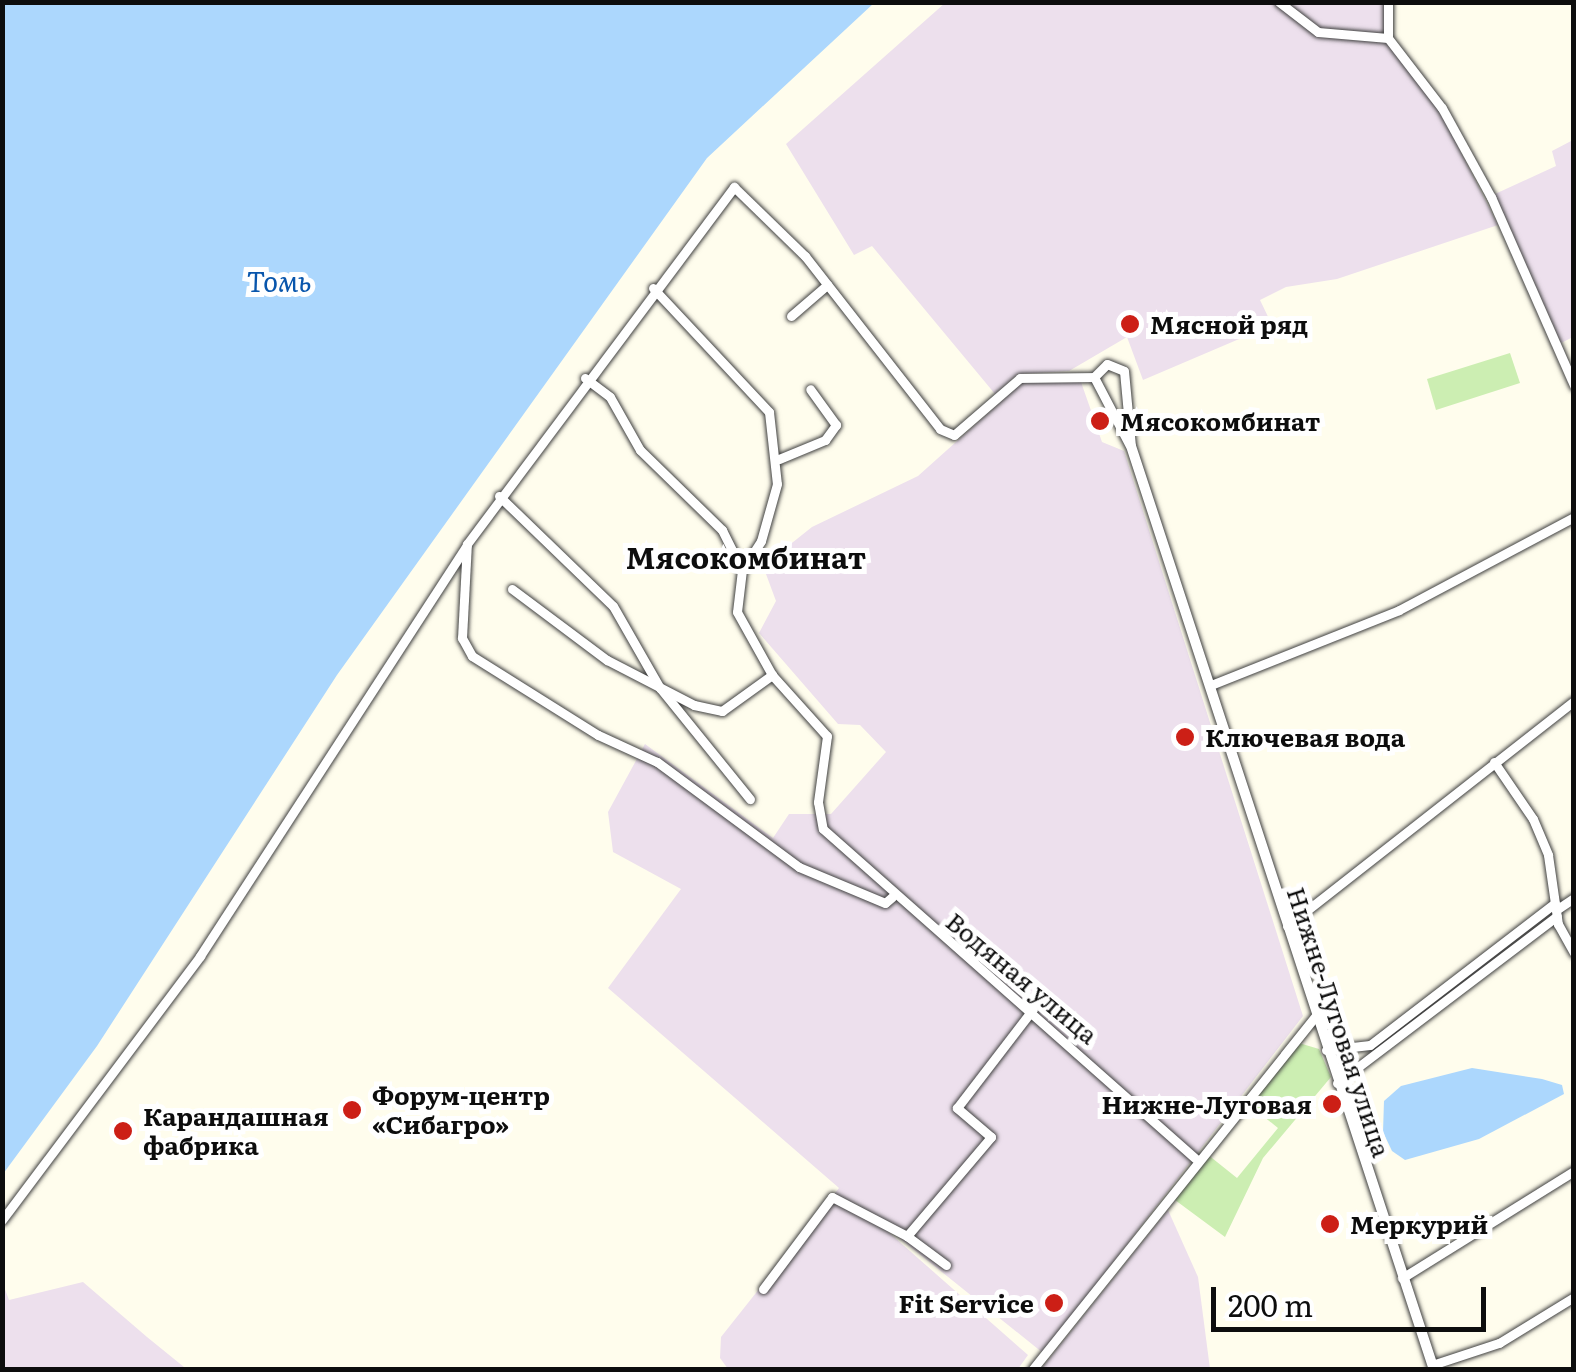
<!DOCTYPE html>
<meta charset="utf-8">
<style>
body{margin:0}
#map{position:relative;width:1576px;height:1372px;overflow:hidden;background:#fffded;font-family:Literata,serif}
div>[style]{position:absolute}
.industrial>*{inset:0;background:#ede0ed}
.green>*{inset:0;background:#cceeb2}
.water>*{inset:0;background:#acd7fd}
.roads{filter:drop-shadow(0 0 2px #404040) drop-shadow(0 0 2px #404040)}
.minor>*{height:9px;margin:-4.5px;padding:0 4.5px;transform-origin:4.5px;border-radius:4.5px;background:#fff}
.tertiary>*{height:10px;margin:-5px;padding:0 5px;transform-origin:5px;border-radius:5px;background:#fff}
.dots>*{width:28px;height:28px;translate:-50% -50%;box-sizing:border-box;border:5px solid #fff;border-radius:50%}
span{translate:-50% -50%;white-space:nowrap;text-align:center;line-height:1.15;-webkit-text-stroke:10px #fff;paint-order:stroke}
.poi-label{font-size:25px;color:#0d0d0d;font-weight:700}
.left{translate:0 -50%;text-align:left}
.right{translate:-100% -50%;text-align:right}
.street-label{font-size:25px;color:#0d0d0d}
.water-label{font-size:28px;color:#0956ac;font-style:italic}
.quarter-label{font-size:30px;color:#0d0d0d;font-weight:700}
.frame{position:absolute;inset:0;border:5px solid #0d0d0d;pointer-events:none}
.scale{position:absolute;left:1211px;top:1287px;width:275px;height:45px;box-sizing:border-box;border:5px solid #0d0d0d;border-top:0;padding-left:12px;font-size:30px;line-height:35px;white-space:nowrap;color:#0d0d0d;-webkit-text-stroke:8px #fff;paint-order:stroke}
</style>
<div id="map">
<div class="industrial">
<div style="clip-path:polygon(945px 3px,1384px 3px,1385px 37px,1439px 109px,1498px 225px,1337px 279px,1286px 287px,1260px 300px,1272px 325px,1143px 380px,1127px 337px,1069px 371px,1018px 374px,995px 394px,872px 246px,854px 255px,786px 144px)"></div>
<div style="clip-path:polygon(1573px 140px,1573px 337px,1561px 343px,1495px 194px,1556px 166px,1552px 151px)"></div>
<div style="clip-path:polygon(1081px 382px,1102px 442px,1124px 451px,1303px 1016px,1043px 1353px,852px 1200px,1028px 1355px,1018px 1369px,728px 1369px,720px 1358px,721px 1337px,839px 1188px,608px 988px,681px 889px,613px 852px,608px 812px,645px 744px,773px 838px,789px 814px,831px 814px,886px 752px,860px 725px,838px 724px,759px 633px,776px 601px,763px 566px,812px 527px,918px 476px,1022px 383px)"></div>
<div style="clip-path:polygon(1168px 1210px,1198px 1277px,1210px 1369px,1041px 1369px)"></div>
<div style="clip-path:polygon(83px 1282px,147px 1337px,184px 1367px,3px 1369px,3px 1284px,9px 1300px)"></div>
</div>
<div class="green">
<div style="clip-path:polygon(1510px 353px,1520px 383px,1436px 410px,1427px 379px)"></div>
<div style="clip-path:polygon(1299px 1043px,1319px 1049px,1331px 1077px,1263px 1158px,1225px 1237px,1175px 1200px,1207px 1154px,1237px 1178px,1278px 1128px,1248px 1104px)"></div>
</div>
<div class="water">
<div style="clip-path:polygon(3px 2px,874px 3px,707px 158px,337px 675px,97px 1046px,3px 1174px)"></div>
<div style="clip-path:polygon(1472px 1068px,1542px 1079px,1562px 1085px,1564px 1094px,1479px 1139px,1405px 1160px,1392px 1151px,1383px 1132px,1384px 1101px,1401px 1086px)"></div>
</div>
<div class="roads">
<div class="minor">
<div style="left:1279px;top:2px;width:49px;rotate:37.6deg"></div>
<div style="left:1318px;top:32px;width:70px;rotate:4.9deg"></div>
<div style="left:1388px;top:38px;width:88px;rotate:52.4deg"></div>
<div style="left:1442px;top:108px;width:102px;rotate:61.2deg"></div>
<div style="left:1491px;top:197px;width:206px;rotate:66.2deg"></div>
<div style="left:1388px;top:2px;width:36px;rotate:90deg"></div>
<div style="left:653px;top:288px;width:170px;rotate:46.9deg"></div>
<div style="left:769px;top:412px;width:72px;rotate:83.7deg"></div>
<div style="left:777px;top:484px;width:59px;rotate:105.7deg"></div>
<div style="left:761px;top:541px;width:35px;rotate:123deg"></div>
<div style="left:791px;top:316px;width:48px;rotate:-40.7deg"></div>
<div style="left:1094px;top:377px;width:18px;rotate:-45deg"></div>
<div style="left:1107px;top:364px;width:18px;rotate:22deg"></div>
<div style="left:1124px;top:371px;width:75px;rotate:84.7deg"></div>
<div style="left:1094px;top:377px;width:76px;rotate:62.4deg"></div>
<div style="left:585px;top:378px;width:31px;rotate:37deg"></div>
<div style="left:610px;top:397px;width:61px;rotate:60.5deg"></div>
<div style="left:640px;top:450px;width:115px;rotate:44.3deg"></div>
<div style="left:722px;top:530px;width:45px;rotate:63.4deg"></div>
<div style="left:742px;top:570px;width:42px;rotate:96.8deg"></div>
<div style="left:737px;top:612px;width:72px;rotate:60.9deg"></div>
<div style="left:772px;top:675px;width:82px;rotate:48deg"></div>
<div style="left:827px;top:736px;width:67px;rotate:97.8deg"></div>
<div style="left:818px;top:802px;width:27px;rotate:80deg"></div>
<div style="left:823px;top:829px;width:497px;rotate:41.5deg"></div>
<div style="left:779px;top:459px;width:50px;rotate:-22.4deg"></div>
<div style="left:825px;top:440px;width:19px;rotate:-54deg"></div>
<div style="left:836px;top:425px;width:44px;rotate:-125.8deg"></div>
<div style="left:499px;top:496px;width:158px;rotate:44deg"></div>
<div style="left:613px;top:606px;width:95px;rotate:60.2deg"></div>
<div style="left:660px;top:688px;width:143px;rotate:51deg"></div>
<div style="left:512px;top:589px;width:119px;rotate:36.8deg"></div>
<div style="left:607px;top:660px;width:98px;rotate:27.3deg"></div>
<div style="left:694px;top:705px;width:29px;rotate:12deg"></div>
<div style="left:722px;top:711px;width:62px;rotate:-35.8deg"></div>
<div style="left:1211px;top:685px;width:202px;rotate:-21.7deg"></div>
<div style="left:1399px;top:610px;width:198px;rotate:-28deg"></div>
<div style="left:1494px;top:762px;width:69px;rotate:55.6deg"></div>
<div style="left:1533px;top:819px;width:39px;rotate:67deg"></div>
<div style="left:1548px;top:855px;width:70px;rotate:81.8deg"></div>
<div style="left:1558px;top:924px;width:33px;rotate:61deg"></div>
<div style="left:892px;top:897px;width:9px;rotate:139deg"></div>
<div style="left:885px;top:903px;width:93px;rotate:-157.3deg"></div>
<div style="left:799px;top:867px;width:177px;rotate:-143.5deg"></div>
<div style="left:657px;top:762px;width:65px;rotate:-155.4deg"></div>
<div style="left:598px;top:735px;width:149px;rotate:-147.9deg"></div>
<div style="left:472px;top:656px;width:21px;rotate:-119deg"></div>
<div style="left:462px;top:638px;width:94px;rotate:-87deg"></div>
<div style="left:467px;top:544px;width:446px;rotate:-53.2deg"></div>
<div style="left:734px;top:187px;width:99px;rotate:44.2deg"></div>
<div style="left:805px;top:256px;width:219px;rotate:52deg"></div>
<div style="left:940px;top:429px;width:15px;rotate:23deg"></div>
<div style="left:954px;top:435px;width:87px;rotate:-40.8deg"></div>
<div style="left:1020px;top:378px;width:74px;rotate:-0.8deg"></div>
<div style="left:1556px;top:910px;width:22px;rotate:-34deg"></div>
<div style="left:1287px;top:926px;width:365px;rotate:-38.1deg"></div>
<div style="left:1326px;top:1050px;width:44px;rotate:-6.5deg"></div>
<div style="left:1370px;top:1045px;width:233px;rotate:-37.5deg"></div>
<div style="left:1337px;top:1083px;width:276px;rotate:-37.2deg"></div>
<div style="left:2px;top:1220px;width:330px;rotate:-53.1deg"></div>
<div style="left:200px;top:956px;width:489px;rotate:-57deg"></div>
<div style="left:946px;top:1265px;width:49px;rotate:-143.4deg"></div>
<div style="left:907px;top:1236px;width:130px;rotate:-49.7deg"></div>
<div style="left:991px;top:1137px;width:45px;rotate:-139.5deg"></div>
<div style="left:957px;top:1108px;width:125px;rotate:-52.5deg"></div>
<div style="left:1402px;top:1278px;width:203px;rotate:-31.9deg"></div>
<div style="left:763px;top:1289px;width:115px;rotate:-53.1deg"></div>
<div style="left:832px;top:1197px;width:85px;rotate:27.5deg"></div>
<div style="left:1432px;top:1365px;width:71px;rotate:-18.2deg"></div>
<div style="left:1499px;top:1343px;width:88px;rotate:-31.5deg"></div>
<div style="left:1032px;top:1370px;width:454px;rotate:-51.3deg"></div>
</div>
<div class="tertiary">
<div style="left:1131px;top:446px;width:972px;rotate:71.84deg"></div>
</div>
</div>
<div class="dots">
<div style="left:1130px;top:324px;background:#cc1f16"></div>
<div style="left:1100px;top:421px;background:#cc1f16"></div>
<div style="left:1185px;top:737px;background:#cc1f16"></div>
<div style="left:1332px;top:1104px;background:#cc1f16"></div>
<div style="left:352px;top:1110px;background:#cc1f16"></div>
<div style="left:123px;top:1131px;background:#cc1f16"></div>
<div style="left:1330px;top:1224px;background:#cc1f16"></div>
<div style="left:1054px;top:1303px;background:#cc1f16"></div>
</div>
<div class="poi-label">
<span class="left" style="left:1150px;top:324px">Мясной ряд</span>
<span class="left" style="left:1120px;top:421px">Мясокомбинат</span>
<span class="left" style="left:1205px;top:737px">Ключевая вода</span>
<span class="left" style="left:372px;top:1110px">Форум-центр<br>«Сибагро»</span>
<span class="right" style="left:1312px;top:1104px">Нижне-Луговая</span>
<span class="left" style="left:143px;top:1131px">Карандашная<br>фабрика</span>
<span class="left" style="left:1350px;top:1224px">Меркурий</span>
<span class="right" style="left:1034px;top:1303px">Fit Service</span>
</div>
<div class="street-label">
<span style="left:1022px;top:978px;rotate:40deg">Водяная улица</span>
<span style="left:1339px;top:1022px;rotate:72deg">Нижне-Луговая улица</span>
</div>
<div class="water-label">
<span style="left:279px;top:280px">Томь</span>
</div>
<div class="quarter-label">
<span style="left:746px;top:556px">Мясокомбинат</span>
</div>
<div class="frame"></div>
<div class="scale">200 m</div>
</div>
